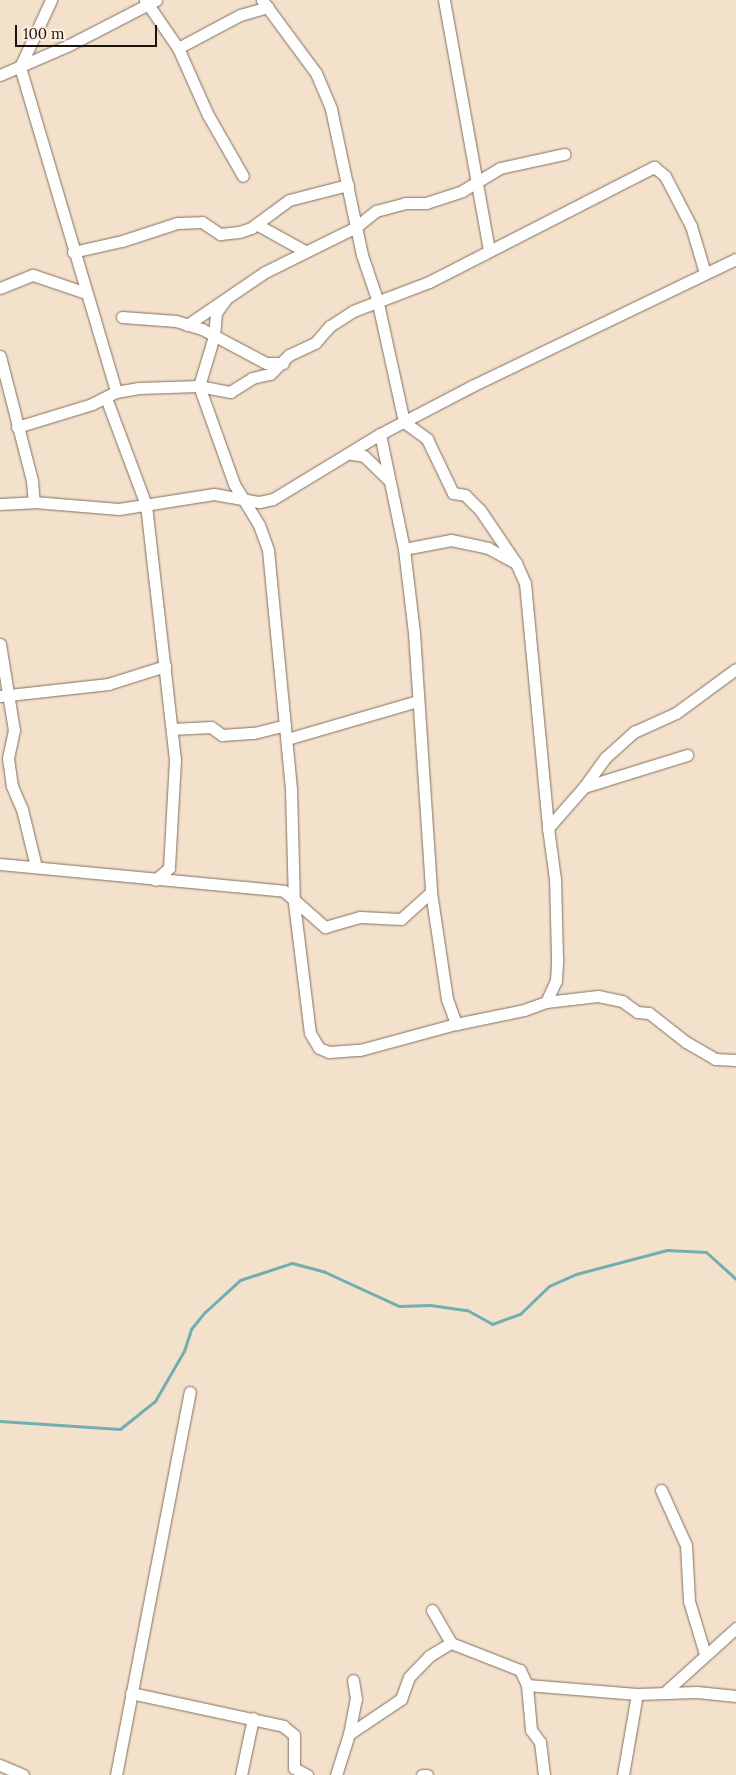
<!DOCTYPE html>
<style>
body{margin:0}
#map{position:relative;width:736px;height:1775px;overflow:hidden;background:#f4e1cc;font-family:Lora,serif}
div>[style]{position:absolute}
.stream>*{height:3px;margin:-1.5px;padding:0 1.5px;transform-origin:1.5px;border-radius:1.5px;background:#70afb0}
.roads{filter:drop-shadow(0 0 1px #806f5d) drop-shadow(0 0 1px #806f5d)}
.street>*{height:11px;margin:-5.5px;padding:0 5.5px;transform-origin:5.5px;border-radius:5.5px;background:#fff}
span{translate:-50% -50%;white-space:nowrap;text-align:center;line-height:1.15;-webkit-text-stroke:5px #feefde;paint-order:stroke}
.scale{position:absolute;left:15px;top:25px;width:142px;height:22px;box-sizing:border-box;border:2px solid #1b140d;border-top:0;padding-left:6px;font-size:15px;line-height:18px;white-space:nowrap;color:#1b140d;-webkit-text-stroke:4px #feefde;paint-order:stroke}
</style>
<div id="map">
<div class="stream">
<div style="left:0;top:1421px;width:120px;rotate:3.8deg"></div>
<div style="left:120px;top:1429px;width:45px;rotate:-38.7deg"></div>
<div style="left:155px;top:1401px;width:58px;rotate:-59.9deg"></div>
<div style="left:184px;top:1351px;width:23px;rotate:-72deg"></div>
<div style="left:191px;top:1329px;width:22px;rotate:-51deg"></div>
<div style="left:205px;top:1312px;width:47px;rotate:-42.4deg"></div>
<div style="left:240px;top:1280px;width:55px;rotate:-18.1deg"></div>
<div style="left:292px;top:1263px;width:34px;rotate:15deg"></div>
<div style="left:325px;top:1272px;width:81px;rotate:24.7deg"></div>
<div style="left:399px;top:1306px;width:31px;rotate:-2deg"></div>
<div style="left:430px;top:1305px;width:37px;rotate:8deg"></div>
<div style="left:467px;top:1310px;width:29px;rotate:29deg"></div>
<div style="left:492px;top:1324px;width:30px;rotate:-20deg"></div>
<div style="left:520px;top:1314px;width:40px;rotate:-44deg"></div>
<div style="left:549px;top:1286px;width:30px;rotate:-24deg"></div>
<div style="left:576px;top:1274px;width:94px;rotate:-14.8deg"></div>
<div style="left:667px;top:1250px;width:39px;rotate:3deg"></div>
<div style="left:706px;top:1252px;width:40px;rotate:42deg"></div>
</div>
<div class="roads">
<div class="street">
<div style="left:51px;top:0;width:74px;rotate:114.8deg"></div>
<div style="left:20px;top:67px;width:339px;rotate:73.5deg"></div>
<div style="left:145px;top:0;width:58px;rotate:55.5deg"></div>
<div style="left:178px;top:48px;width:73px;rotate:65.9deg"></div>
<div style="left:208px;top:115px;width:70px;rotate:60.2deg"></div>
<div style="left:262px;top:0;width:91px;rotate:53.5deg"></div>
<div style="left:316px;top:73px;width:39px;rotate:67deg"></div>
<div style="left:331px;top:109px;width:149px;rotate:78deg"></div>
<div style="left:362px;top:255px;width:46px;rotate:71.2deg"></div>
<div style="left:377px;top:299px;width:126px;rotate:77.6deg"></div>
<div style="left:404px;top:422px;width:29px;rotate:36deg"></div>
<div style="left:427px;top:439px;width:60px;rotate:64.3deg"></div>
<div style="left:453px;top:493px;width:12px;rotate:9deg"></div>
<div style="left:465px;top:495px;width:21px;rotate:45deg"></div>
<div style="left:480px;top:510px;width:64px;rotate:55.8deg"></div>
<div style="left:444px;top:0;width:253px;rotate:79.8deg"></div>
<div style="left:178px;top:48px;width:70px;rotate:-28deg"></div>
<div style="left:240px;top:15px;width:29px;rotate:-16deg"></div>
<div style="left:0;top:75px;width:75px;rotate:-23.5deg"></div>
<div style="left:69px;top:45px;width:98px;rotate:-27.3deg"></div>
<div style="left:256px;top:224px;width:56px;rotate:28.9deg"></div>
<div style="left:73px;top:252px;width:50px;rotate:-12.7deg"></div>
<div style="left:122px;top:241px;width:58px;rotate:-18.1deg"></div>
<div style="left:177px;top:223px;width:25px;rotate:-2deg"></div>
<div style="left:202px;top:222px;width:22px;rotate:34deg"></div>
<div style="left:220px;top:234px;width:19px;rotate:-6deg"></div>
<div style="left:239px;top:232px;width:13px;rotate:-18deg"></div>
<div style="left:251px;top:228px;width:47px;rotate:-36.4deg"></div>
<div style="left:289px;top:200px;width:61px;rotate:-14.3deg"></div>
<div style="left:0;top:288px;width:35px;rotate:-22deg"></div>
<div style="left:33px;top:275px;width:56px;rotate:18.8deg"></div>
<div style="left:226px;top:299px;width:17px;rotate:126deg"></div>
<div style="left:216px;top:313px;width:23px;rotate:95deg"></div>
<div style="left:214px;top:336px;width:52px;rotate:106.7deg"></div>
<div style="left:199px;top:386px;width:104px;rotate:70.3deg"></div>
<div style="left:234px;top:484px;width:48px;rotate:58.6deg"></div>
<div style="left:259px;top:525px;width:27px;rotate:70deg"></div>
<div style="left:268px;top:550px;width:240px;rotate:84.5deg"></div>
<div style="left:291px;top:789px;width:114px;rotate:88.5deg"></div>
<div style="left:294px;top:903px;width:131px;rotate:83deg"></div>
<div style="left:310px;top:1033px;width:17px;rotate:59deg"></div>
<div style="left:319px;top:1048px;width:11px;rotate:22deg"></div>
<div style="left:329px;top:1052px;width:31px;rotate:-4deg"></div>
<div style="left:360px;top:1050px;width:99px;rotate:-15.2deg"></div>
<div style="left:456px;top:1024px;width:69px;rotate:-11.6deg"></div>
<div style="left:524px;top:1010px;width:23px;rotate:-20deg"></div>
<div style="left:546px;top:1002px;width:23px;rotate:-65deg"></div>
<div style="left:556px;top:981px;width:22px;rotate:-87deg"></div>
<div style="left:557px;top:959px;width:80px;rotate:-91.4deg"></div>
<div style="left:555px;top:879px;width:51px;rotate:-97.8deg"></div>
<div style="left:548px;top:828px;width:55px;rotate:-48.7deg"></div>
<div style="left:584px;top:787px;width:108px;rotate:-17.3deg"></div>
<div style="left:122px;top:317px;width:54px;rotate:4.2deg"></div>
<div style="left:176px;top:321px;width:27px;rotate:17deg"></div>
<div style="left:202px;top:329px;width:72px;rotate:28deg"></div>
<div style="left:266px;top:363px;width:17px"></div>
<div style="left:187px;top:325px;width:94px;rotate:-34.2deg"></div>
<div style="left:265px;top:272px;width:102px;rotate:-26.3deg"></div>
<div style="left:356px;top:227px;width:26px;rotate:-39deg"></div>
<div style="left:376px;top:211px;width:30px;rotate:-15deg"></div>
<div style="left:405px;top:203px;width:21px"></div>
<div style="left:426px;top:203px;width:38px;rotate:-18deg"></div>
<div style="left:462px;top:191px;width:44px;rotate:-31.2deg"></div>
<div style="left:500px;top:168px;width:66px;rotate:-12.3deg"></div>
<div style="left:0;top:356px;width:129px;rotate:75.6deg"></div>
<div style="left:32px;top:481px;width:21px;rotate:85deg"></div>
<div style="left:106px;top:398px;width:114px;rotate:69.5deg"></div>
<div style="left:146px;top:505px;width:257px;rotate:83.5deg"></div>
<div style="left:175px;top:760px;width:108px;rotate:93.2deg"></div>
<div style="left:169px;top:868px;width:18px;rotate:139deg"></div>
<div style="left:17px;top:427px;width:78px;rotate:-17deg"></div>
<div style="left:92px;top:404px;width:27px;rotate:-27deg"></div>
<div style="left:116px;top:392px;width:23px;rotate:-10deg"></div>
<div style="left:139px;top:388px;width:60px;rotate:-1.9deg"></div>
<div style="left:199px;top:386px;width:32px;rotate:11deg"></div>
<div style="left:230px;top:392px;width:26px;rotate:-32deg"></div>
<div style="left:252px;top:378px;width:18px;rotate:-13deg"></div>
<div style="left:270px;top:374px;width:27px;rotate:-45deg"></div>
<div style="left:289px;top:355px;width:29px;rotate:-25deg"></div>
<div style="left:315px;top:343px;width:23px;rotate:-49deg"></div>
<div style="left:330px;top:326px;width:27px;rotate:-33deg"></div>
<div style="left:353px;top:311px;width:81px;rotate:-20.9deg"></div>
<div style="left:429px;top:282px;width:253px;rotate:-27.1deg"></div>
<div style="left:654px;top:167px;width:14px;rotate:39deg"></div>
<div style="left:665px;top:176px;width:56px;rotate:62.5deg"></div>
<div style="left:691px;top:226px;width:49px;rotate:73.4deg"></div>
<div style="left:380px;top:434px;width:117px;rotate:78.2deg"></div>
<div style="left:404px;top:549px;width:85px;rotate:83.2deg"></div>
<div style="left:414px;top:633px;width:260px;rotate:86.2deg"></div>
<div style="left:431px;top:892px;width:108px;rotate:81.5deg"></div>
<div style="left:447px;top:999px;width:27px;rotate:70deg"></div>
<div style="left:352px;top:454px;width:12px;rotate:9deg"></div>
<div style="left:364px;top:456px;width:33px;rotate:44deg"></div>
<div style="left:0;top:504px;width:34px;rotate:-3deg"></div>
<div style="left:34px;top:502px;width:85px;rotate:4.7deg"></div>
<div style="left:119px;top:509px;width:96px;rotate:-9deg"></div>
<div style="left:214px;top:494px;width:46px;rotate:10.1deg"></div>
<div style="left:259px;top:502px;width:14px;rotate:-12deg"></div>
<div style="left:273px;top:499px;width:125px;rotate:-31.3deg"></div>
<div style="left:380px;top:434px;width:104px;rotate:-27.6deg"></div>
<div style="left:472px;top:386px;width:293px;rotate:-25.7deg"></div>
<div style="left:404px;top:549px;width:48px;rotate:-10.8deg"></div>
<div style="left:451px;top:540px;width:38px;rotate:12deg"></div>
<div style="left:488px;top:548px;width:32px;rotate:28deg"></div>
<div style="left:516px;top:563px;width:22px;rotate:66deg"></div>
<div style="left:525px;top:583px;width:246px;rotate:84.6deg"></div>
<div style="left:0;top:644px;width:87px;rotate:80.8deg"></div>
<div style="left:14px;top:730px;width:29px;rotate:102deg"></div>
<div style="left:8px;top:758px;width:28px;rotate:82deg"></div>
<div style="left:12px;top:786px;width:25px;rotate:67deg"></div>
<div style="left:22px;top:809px;width:60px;rotate:76.4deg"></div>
<div style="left:0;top:696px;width:109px;rotate:-6.3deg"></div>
<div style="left:108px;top:684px;width:60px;rotate:-17.5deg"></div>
<div style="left:172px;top:729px;width:39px;rotate:-3deg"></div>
<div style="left:211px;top:727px;width:14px;rotate:36deg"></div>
<div style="left:222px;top:735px;width:32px;rotate:-4deg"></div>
<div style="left:254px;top:733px;width:32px;rotate:-14deg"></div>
<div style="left:287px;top:739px;width:136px;rotate:-16.2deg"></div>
<div style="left:584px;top:787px;width:37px;rotate:-54deg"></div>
<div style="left:606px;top:757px;width:38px;rotate:-42deg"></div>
<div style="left:634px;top:732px;width:46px;rotate:-24.3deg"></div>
<div style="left:676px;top:713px;width:74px;rotate:-36.3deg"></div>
<div style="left:0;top:864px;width:285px;rotate:5.4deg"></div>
<div style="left:284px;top:891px;width:55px;rotate:41.3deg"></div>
<div style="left:325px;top:927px;width:36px;rotate:-16deg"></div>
<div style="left:360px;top:917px;width:41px;rotate:2.8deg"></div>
<div style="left:401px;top:919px;width:40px;rotate:-42deg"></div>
<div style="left:546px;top:1002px;width:52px;rotate:-6.6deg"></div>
<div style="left:598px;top:996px;width:25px;rotate:12deg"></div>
<div style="left:622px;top:1001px;width:19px;rotate:36deg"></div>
<div style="left:637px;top:1012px;width:12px;rotate:5deg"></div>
<div style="left:649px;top:1013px;width:47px;rotate:38.1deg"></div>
<div style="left:686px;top:1042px;width:34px;rotate:30deg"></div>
<div style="left:715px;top:1059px;width:21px;rotate:3deg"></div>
<div style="left:661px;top:1490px;width:60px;rotate:65.6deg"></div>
<div style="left:686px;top:1545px;width:56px;rotate:86.9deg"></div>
<div style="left:689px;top:1601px;width:55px;rotate:73.2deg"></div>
<div style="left:432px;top:1610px;width:38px;rotate:60deg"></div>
<div style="left:451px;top:1643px;width:74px;rotate:21.4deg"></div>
<div style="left:520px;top:1670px;width:17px;rotate:65deg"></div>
<div style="left:527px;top:1685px;width:110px;rotate:4.7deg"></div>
<div style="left:637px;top:1694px;width:60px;rotate:-1.9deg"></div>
<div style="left:697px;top:1692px;width:39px;rotate:6deg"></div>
<div style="left:527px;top:1685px;width:45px;rotate:84.9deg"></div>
<div style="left:531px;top:1730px;width:15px;rotate:53deg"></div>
<div style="left:540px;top:1742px;width:33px;rotate:83deg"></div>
<div style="left:131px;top:1693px;width:156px;rotate:12.2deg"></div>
<div style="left:283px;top:1726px;width:14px;rotate:39deg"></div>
<div style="left:294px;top:1735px;width:33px;rotate:90deg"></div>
<div style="left:294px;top:1768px;width:15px;rotate:28deg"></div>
<div style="left:664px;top:1693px;width:97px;rotate:-42.1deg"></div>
<div style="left:349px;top:1734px;width:36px;rotate:-79deg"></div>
<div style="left:356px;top:1699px;width:19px;rotate:-99deg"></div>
<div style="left:0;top:1765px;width:25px;rotate:23deg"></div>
<div style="left:116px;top:1775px;width:390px;rotate:-79.1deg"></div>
<div style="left:241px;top:1775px;width:58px;rotate:-78.1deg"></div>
<div style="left:336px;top:1775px;width:43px;rotate:-72.4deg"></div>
<div style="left:349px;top:1734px;width:63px;rotate:-33.9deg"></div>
<div style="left:401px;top:1699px;width:23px;rotate:-70deg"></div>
<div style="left:409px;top:1677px;width:29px;rotate:-46deg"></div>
<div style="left:429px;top:1656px;width:26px;rotate:-31deg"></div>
<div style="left:422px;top:1775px;width:5px"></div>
<div style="left:623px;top:1775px;width:82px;rotate:-80.2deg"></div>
</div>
</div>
<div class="scale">100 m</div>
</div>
